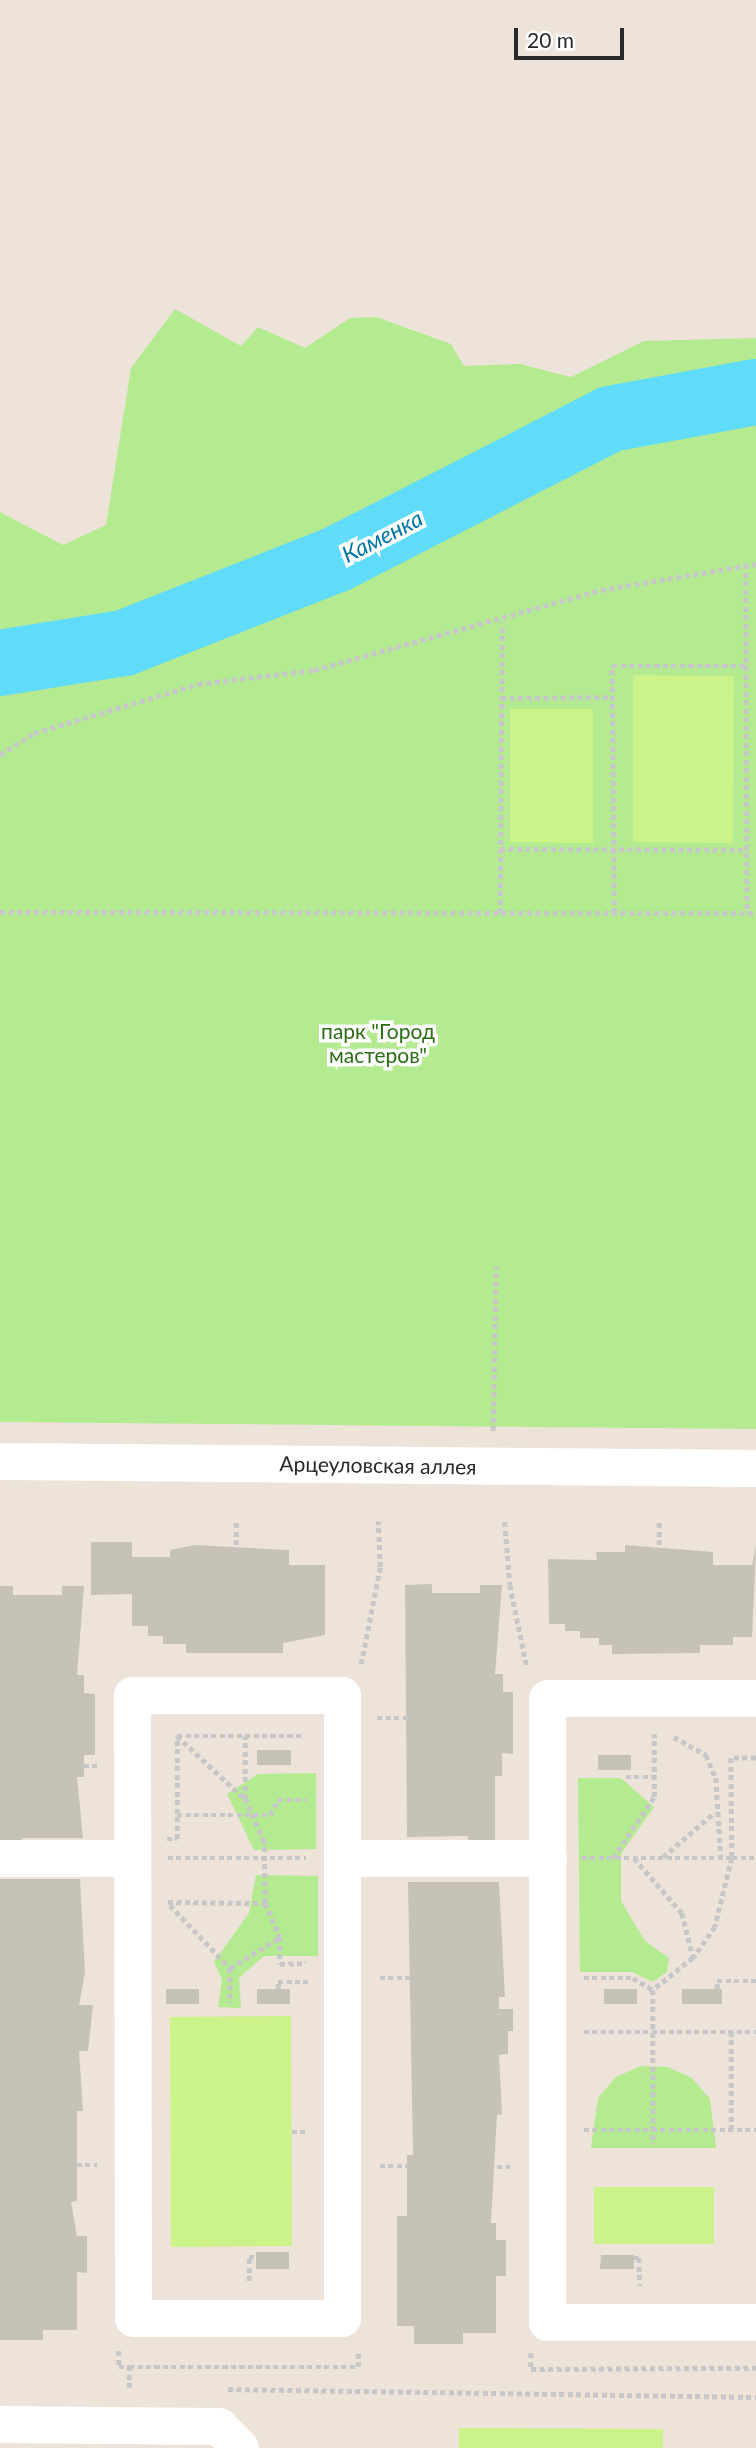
<!DOCTYPE html>
<meta charset="utf-8">
<style>
body{margin:0}
#map{position:relative;width:756px;height:2448px;overflow:hidden;background:#ede3d9;font-family:Lato,sans-serif}
div>[style]{position:absolute}
.green>*{inset:0;background:#b4ea90}
.pitch>*{inset:0;background:#ccf28a}
.river>*{height:66px;margin:-33px;padding:0 33px;transform-origin:33px;border-radius:33px;background:#61dbfa}
.building>*{inset:0;background:#c7c2b8}
.path>*{height:4.5px;margin-top:-2.25px;transform-origin:0;background:repeating-linear-gradient(90deg,#c7c7c7 0 5px,transparent 0 8.5px)}
.minor>*{height:37px;margin:-18.5px;padding:0 18.5px;transform-origin:18.5px;border-radius:18.5px;background:#fff}
span{translate:-50% -50%;white-space:nowrap;text-align:center;line-height:1.15;-webkit-text-stroke:7px #fff;paint-order:stroke}
.park-label{font-size:21px;color:#2a6d12}
.street-label{font-size:21px;color:#292929}
.water-label{font-size:23px;color:#0077a6;font-style:italic}
.scale{position:absolute;left:514px;top:28px;width:110px;height:32px;box-sizing:border-box;border:4px solid #292929;border-top:0;padding-left:9px;font-size:21px;line-height:24px;white-space:nowrap;color:#292929;-webkit-text-stroke:5px #fff;paint-order:stroke}
</style>
<div id="map">
<div class="green">
<div style="clip-path:polygon(175px 309px,241px 346px,258px 327px,305px 348px,350px 318px,376px 317px,451px 344px,464px 366px,520px 364px,571px 377px,644px 341px,756px 338px,756px 1429px,0 1422px,0 512px,63px 545px,106px 525px,131px 368px)"></div>
<div style="clip-path:polygon(316px 1773px,316px 1849px,254px 1850px,227px 1794px,258px 1774px)"></div>
<div style="clip-path:polygon(578px 1778px,621px 1778px,654px 1807px,621px 1854px,621px 1901px,645px 1941px,669px 1958px,667px 1972px,653px 1982px,632px 1972px,580px 1972px)"></div>
<div style="clip-path:polygon(256px 1875px,318px 1876px,318px 1956px,264px 1956px,239px 1978px,241px 2008px,218px 2007px,222px 1980px,214px 1962px,249px 1913px)"></div>
<div style="clip-path:polygon(641px 2066px,668px 2067px,692px 2078px,710px 2099px,716px 2148px,591px 2148px,598px 2098px,616px 2077px)"></div>
</div>
<div class="pitch">
<div style="clip-path:polygon(633px 675px,734px 676px,733px 843px,633px 842px)"></div>
<div style="clip-path:polygon(510px 709px,593px 709px,593px 843px,510px 842px)"></div>
<div style="clip-path:polygon(291px 2016px,292px 2246px,171px 2247px,170px 2017px)"></div>
<div style="clip-path:polygon(594px 2187px,714px 2187px,714px 2244px,594px 2244px)"></div>
<div style="clip-path:polygon(459px 2428px,663px 2429px,663px 2448px,459px 2448px)"></div>
</div>
<div class="river">
<div style="left:0;top:663px;width:126px;rotate:-9.2deg"></div>
<div style="left:124px;top:643px;width:227px;rotate:-21.5deg"></div>
<div style="left:335px;top:560px;width:309px;rotate:-27.1deg"></div>
<div style="left:610px;top:419px;width:148px;rotate:-10.5deg"></div>
</div>
<div class="building">
<div style="clip-path:polygon(91px 1542px,132px 1542px,132px 1557px,170px 1557px,170px 1550px,195px 1545px,289px 1550px,289px 1565px,325px 1565px,325px 1635px,283px 1643px,283px 1653px,186px 1653px,186px 1644px,163px 1644px,163px 1636px,148px 1636px,148px 1626px,132px 1626px,132px 1594px,91px 1595px)"></div>
<div style="clip-path:polygon(625px 1545px,713px 1552px,713px 1565px,752px 1565px,756px 1546px,752px 1637px,733px 1637px,733px 1645px,700px 1645px,700px 1653px,612px 1654px,612px 1645px,599px 1645px,599px 1638px,580px 1638px,580px 1631px,565px 1631px,565px 1624px,549px 1624px,548px 1559px,597px 1560px,596px 1552px,625px 1552px)"></div>
<div style="clip-path:polygon(432px 1584px,432px 1593px,480px 1593px,480px 1585px,502px 1585px,495px 1674px,503px 1674px,503px 1692px,513px 1692px,513px 1754px,502px 1753px,502px 1776px,495px 1776px,495px 1844px,468px 1844px,468px 1836px,407px 1837px,405px 1585px)"></div>
<div style="clip-path:polygon(0 1586px,13px 1586px,13px 1595px,62px 1595px,62px 1586px,84px 1586px,77px 1675px,84px 1675px,84px 1693px,95px 1694px,95px 1755px,84px 1755px,84px 1777px,77px 1777px,83px 1838px,22px 1838px,22px 1845px,0 1845px)"></div>
<div style="clip-path:polygon(257px 1750px,291px 1750px,291px 1765px,257px 1765px)"></div>
<div style="clip-path:polygon(598px 1755px,631px 1755px,631px 1770px,598px 1770px)"></div>
<div style="clip-path:polygon(0 1879px,80px 1879px,85px 1972px,79px 2005px,93px 2005px,88px 2051px,79px 2051px,83px 2111px,77px 2111px,77px 2201px,71px 2202px,77px 2236px,87px 2236px,87px 2273px,77px 2272px,77px 2330px,43px 2330px,43px 2340px,0 2340px)"></div>
<div style="clip-path:polygon(408px 1882px,499px 1882px,505px 1997px,499px 1997px,499px 2009px,513px 2009px,513px 2031px,508px 2031px,508px 2054px,499px 2055px,502px 2114px,497px 2115px,491px 2223px,496px 2223px,496px 2240px,506px 2240px,506px 2276px,496px 2276px,496px 2333px,463px 2333px,463px 2344px,414px 2344px,414px 2326px,397px 2326px,397px 2216px,407px 2216px,407px 2155px,413px 2155px)"></div>
<div style="clip-path:polygon(166px 1989px,199px 1989px,199px 2004px,166px 2004px)"></div>
<div style="clip-path:polygon(257px 1989px,290px 1989px,290px 2004px,257px 2004px)"></div>
<div style="clip-path:polygon(604px 1989px,637px 1989px,637px 2004px,604px 2004px)"></div>
<div style="clip-path:polygon(682px 1989px,722px 1989px,722px 2004px,682px 2004px)"></div>
<div style="clip-path:polygon(256px 2252px,289px 2252px,289px 2269px,256px 2269px)"></div>
<div style="clip-path:polygon(601px 2255px,634px 2255px,634px 2269px,600px 2269px)"></div>
</div>
<div class="path">
<div style="left:746px;top:564px;width:349px;rotate:89.8deg"></div>
<div style="left:501px;top:698px;width:111px;rotate:-0.5deg"></div>
<div style="left:0;top:755px;width:40px;rotate:-32.9deg"></div>
<div style="left:34px;top:733px;width:171px;rotate:-16.6deg"></div>
<div style="left:198px;top:684px;width:117px;rotate:-6.9deg"></div>
<div style="left:314px;top:670px;width:298px;rotate:-15.6deg"></div>
<div style="left:601px;top:590px;width:157px;rotate:-9.5deg"></div>
<div style="left:500px;top:849px;width:247px;rotate:0.2deg"></div>
<div style="left:0;top:912px;width:756px;rotate:0.08deg"></div>
<div style="left:500px;top:913px;width:290px;rotate:-89.6deg"></div>
<div style="left:614px;top:913px;width:247px;rotate:-90.5deg"></div>
<div style="left:612px;top:666px;width:135px"></div>
<div style="left:493px;top:1431px;width:164px;rotate:-89deg"></div>
<div style="left:505px;top:1522px;width:63px;rotate:85.5deg"></div>
<div style="left:510px;top:1585px;width:84px;rotate:78.3deg"></div>
<div style="left:236px;top:1545px;width:24px;rotate:-90deg"></div>
<div style="left:659px;top:1545px;width:23px;rotate:-90deg"></div>
<div style="left:361px;top:1664px;width:99px;rotate:-78.9deg"></div>
<div style="left:380px;top:1567px;width:46px;rotate:-92.5deg"></div>
<div style="left:377px;top:1718px;width:31px"></div>
<div style="left:177px;top:1736px;width:93px;rotate:42.8deg"></div>
<div style="left:674px;top:1737px;width:37px;rotate:29deg"></div>
<div style="left:706px;top:1755px;width:25px;rotate:67deg"></div>
<div style="left:716px;top:1778px;width:80px;rotate:86.4deg"></div>
<div style="left:756px;top:1758px;width:25px;rotate:180deg"></div>
<div style="left:731px;top:1758px;width:100px;rotate:89.4deg"></div>
<div style="left:732px;top:1858px;width:24px"></div>
<div style="left:84px;top:1766px;width:13px"></div>
<div style="left:626px;top:1777px;width:28px"></div>
<div style="left:177px;top:1815px;width:93px"></div>
<div style="left:270px;top:1815px;width:17px;rotate:-62deg"></div>
<div style="left:278px;top:1800px;width:28px"></div>
<div style="left:167px;top:1839px;width:10px"></div>
<div style="left:177px;top:1839px;width:103px;rotate:-90deg"></div>
<div style="left:177px;top:1736px;width:124px"></div>
<div style="left:663px;top:1857px;width:67px;rotate:-40.8deg"></div>
<div style="left:168px;top:1858px;width:138px"></div>
<div style="left:582px;top:1858px;width:150px"></div>
<div style="left:732px;top:1858px;width:71px;rotate:103.8deg"></div>
<div style="left:715px;top:1927px;width:38px;rotate:125deg"></div>
<div style="left:693px;top:1958px;width:51px;rotate:141.3deg"></div>
<div style="left:653px;top:1990px;width:154px;rotate:90deg"></div>
<div style="left:613px;top:1858px;width:73px;rotate:-56.1deg"></div>
<div style="left:654px;top:1797px;width:63px;rotate:-90deg"></div>
<div style="left:634px;top:1858px;width:73px;rotate:48.9deg"></div>
<div style="left:682px;top:1913px;width:45px;rotate:76deg"></div>
<div style="left:168px;top:1902px;width:97px;rotate:0.6deg"></div>
<div style="left:265px;top:1903px;width:61px;rotate:-90.9deg"></div>
<div style="left:264px;top:1842px;width:47px;rotate:-113.8deg"></div>
<div style="left:245px;top:1799px;width:63px;rotate:-90deg"></div>
<div style="left:265px;top:1903px;width:37px;rotate:66deg"></div>
<div style="left:280px;top:1937px;width:27px;rotate:90deg"></div>
<div style="left:280px;top:1964px;width:26px;rotate:-2deg"></div>
<div style="left:170px;top:1905px;width:87px;rotate:46.4deg"></div>
<div style="left:230px;top:1968px;width:35px;rotate:90deg"></div>
<div style="left:230px;top:1968px;width:57px;rotate:-31.5deg"></div>
<div style="left:380px;top:1978px;width:34px"></div>
<div style="left:584px;top:1978px;width:49px"></div>
<div style="left:633px;top:1978px;width:23px;rotate:31deg"></div>
<div style="left:278px;top:1989px;width:7px;rotate:-90deg"></div>
<div style="left:278px;top:1982px;width:30px"></div>
<div style="left:717px;top:1989px;width:8px;rotate:-90deg"></div>
<div style="left:717px;top:1981px;width:39px"></div>
<div style="left:584px;top:2032px;width:172px"></div>
<div style="left:584px;top:2130px;width:172px"></div>
<div style="left:731px;top:2130px;width:98px;rotate:-90deg"></div>
<div style="left:292px;top:2132px;width:13px"></div>
<div style="left:77px;top:2165px;width:20px"></div>
<div style="left:380px;top:2166px;width:27px"></div>
<div style="left:497px;top:2167px;width:13px"></div>
<div style="left:634px;top:2258px;width:5px"></div>
<div style="left:639px;top:2258px;width:28px;rotate:88deg"></div>
<div style="left:249px;top:2281px;width:24px;rotate:-90deg"></div>
<div style="left:249px;top:2257px;width:7px"></div>
<div style="left:119px;top:2351px;width:16px;rotate:90deg"></div>
<div style="left:119px;top:2367px;width:10px"></div>
<div style="left:531px;top:2353px;width:16px;rotate:90deg"></div>
<div style="left:531px;top:2369px;width:225px;rotate:-0.3deg"></div>
<div style="left:129px;top:2388px;width:21px;rotate:-90deg"></div>
<div style="left:129px;top:2367px;width:229px"></div>
<div style="left:358px;top:2367px;width:16px;rotate:-90deg"></div>
<div style="left:228px;top:2389px;width:528px;rotate:0.87deg"></div>
</div>
<div class="minor">
<div style="left:0;top:1461px;width:756px;rotate:0.53deg"></div>
<div style="left:132px;top:1695px;width:210px"></div>
<div style="left:342px;top:1695px;width:623px;rotate:90deg"></div>
<div style="left:342px;top:2318px;width:209px;rotate:180deg"></div>
<div style="left:133px;top:2318px;width:623px;rotate:-90.09deg"></div>
<div style="left:756px;top:1698px;width:209px;rotate:180deg"></div>
<div style="left:547px;top:1698px;width:624px;rotate:90deg"></div>
<div style="left:547px;top:2322px;width:209px"></div>
<div style="left:0;top:1858px;width:132px"></div>
<div style="left:342px;top:1858px;width:206px"></div>
<div style="left:0;top:2424px;width:219px;rotate:0.5deg"></div>
<div style="left:219px;top:2426px;width:30px;rotate:46deg"></div>
</div>
<div class="park-label">
<span style="left:378px;top:1043px">парк "Город<br>мастеров"</span>
</div>
<div class="street-label">
<span style="left:378px;top:1465px;rotate:1deg">Арцеуловская аллея</span>
</div>
<div class="water-label">
<span style="left:382px;top:536px;rotate:-27deg">Каменка</span>
</div>
<div class="scale">20 m</div>
</div>
